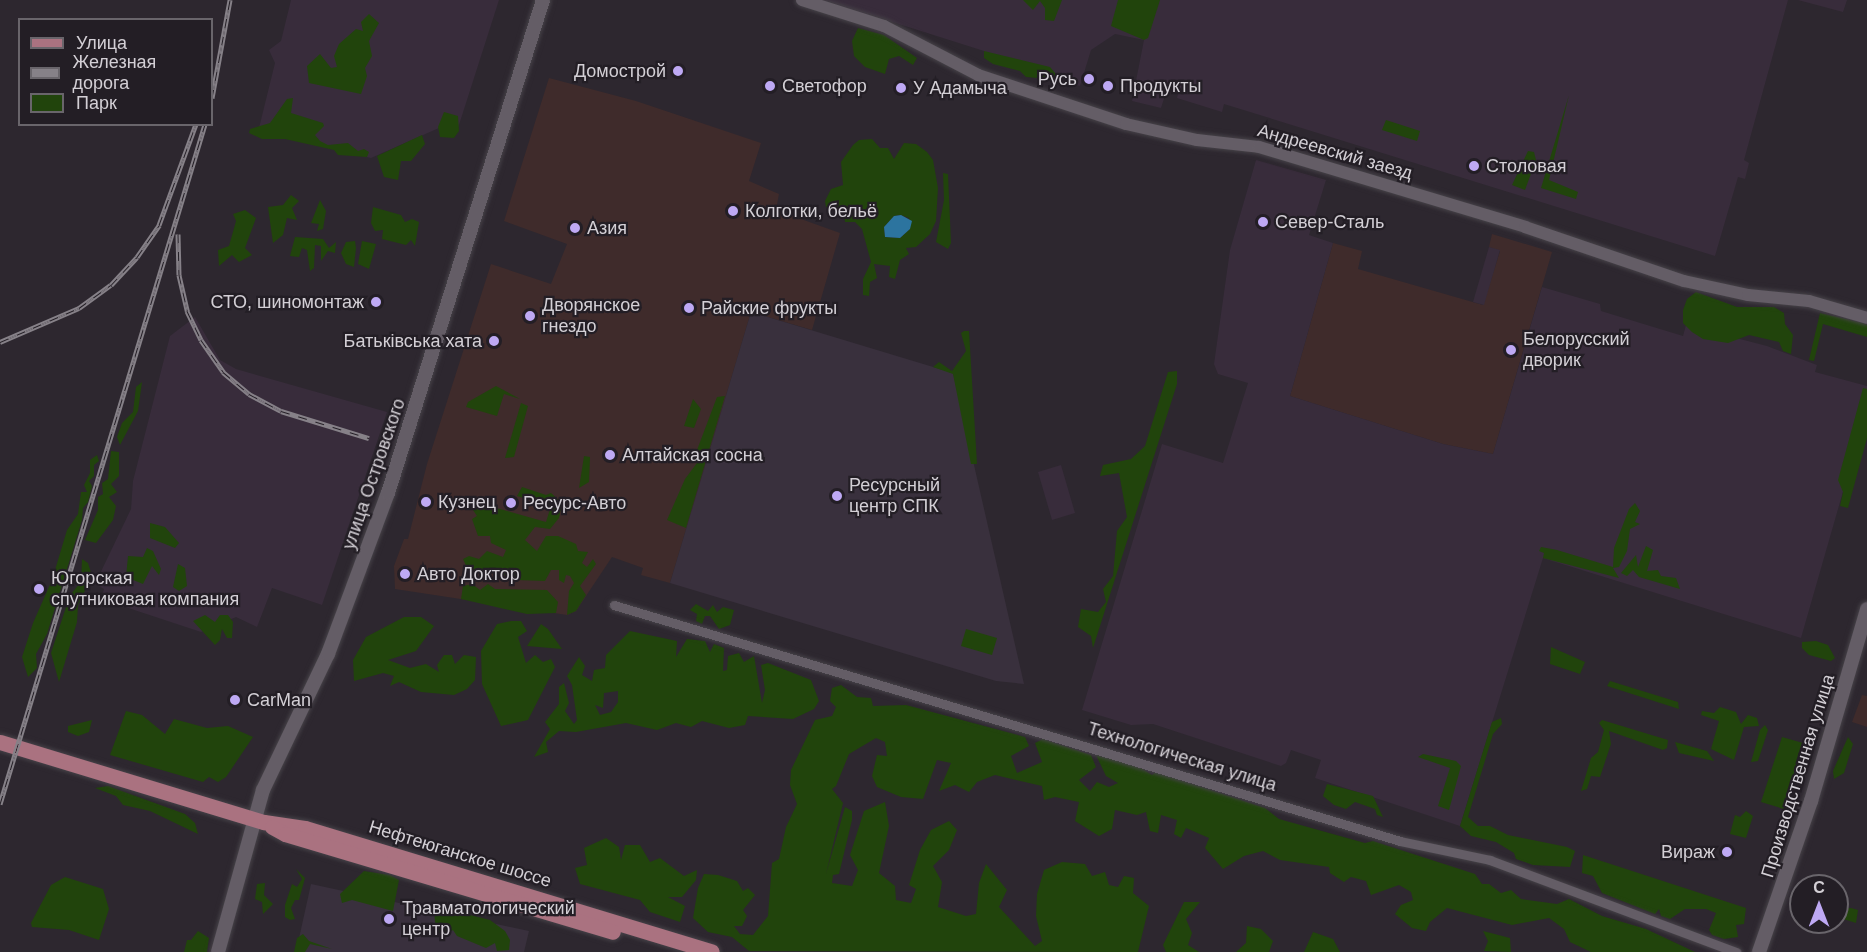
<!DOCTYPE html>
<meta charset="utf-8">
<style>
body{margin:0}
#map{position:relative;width:1867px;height:952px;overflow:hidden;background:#2d272f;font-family:Arial,sans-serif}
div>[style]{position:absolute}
.commercial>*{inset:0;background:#3f2b2b}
.industrial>*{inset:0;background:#382c3b}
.built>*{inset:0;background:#39303d}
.green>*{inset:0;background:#21440c}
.water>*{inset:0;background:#2c749f}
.roads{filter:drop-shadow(0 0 2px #464248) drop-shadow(0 0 2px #464248)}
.minor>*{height:9px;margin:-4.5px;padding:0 4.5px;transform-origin:4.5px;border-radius:4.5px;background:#645d66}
.tertiary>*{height:12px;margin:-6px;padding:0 6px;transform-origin:6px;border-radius:6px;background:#645d66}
.secondary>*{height:14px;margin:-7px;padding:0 7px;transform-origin:7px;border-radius:7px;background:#645d66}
.primary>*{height:15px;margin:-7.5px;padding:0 7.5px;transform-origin:7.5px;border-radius:7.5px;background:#aa7280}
.rail>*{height:5px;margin-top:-2.5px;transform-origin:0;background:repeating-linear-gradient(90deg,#231e25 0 9px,#868188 0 18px);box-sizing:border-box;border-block:2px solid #868188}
.dots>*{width:16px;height:16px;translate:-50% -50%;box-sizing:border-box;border:3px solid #231e25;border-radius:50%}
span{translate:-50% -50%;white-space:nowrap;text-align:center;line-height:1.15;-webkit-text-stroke:4.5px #231e25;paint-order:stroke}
.poi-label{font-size:18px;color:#d3cfd5}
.right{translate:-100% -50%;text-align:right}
.left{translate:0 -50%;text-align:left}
.street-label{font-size:18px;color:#d3cfd5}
.legend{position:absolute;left:18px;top:18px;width:195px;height:108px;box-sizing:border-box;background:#231e25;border:2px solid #69656b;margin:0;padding:8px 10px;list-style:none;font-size:18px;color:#d3cfd5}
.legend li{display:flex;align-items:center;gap:12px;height:30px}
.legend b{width:30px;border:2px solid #69656b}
.north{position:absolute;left:1789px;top:874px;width:60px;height:60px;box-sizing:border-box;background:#231e25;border:2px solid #69656b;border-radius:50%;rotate:0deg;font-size:16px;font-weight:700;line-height:24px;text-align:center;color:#d3cfd5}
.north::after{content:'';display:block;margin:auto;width:21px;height:27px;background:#bea9f4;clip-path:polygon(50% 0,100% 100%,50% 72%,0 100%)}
</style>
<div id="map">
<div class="commercial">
<div style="clip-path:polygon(549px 78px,636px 101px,761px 143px,749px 181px,779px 194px,776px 210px,840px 233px,812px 330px,751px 312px,670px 583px,641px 575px,643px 568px,612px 557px,576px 611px,567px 615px,395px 589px,394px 566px,404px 539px,408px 539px,427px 464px,491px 264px,551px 284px,567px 244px,504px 221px)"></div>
<div style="clip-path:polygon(1492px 234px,1552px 252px,1493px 454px,1443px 444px,1290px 396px,1333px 243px,1362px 251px,1358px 269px,1483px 305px,1500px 251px,1489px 247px)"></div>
<div style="clip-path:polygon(1862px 695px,1867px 696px,1867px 727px,1852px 722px)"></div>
</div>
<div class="industrial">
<div style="clip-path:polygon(291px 0,499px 0,458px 128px,448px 124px,371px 158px,258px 132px,275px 63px,269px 50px,281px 41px)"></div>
<div style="clip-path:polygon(823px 0,1788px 0,1744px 160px,1749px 163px,1745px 179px,1738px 177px,1715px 256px,1224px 104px,1222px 112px,1177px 98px,1180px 87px,1169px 83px,1161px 108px,1132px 101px,1144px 40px,1115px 34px,1091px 50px,1080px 86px,985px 58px,984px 51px)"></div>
<div style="clip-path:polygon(1798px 0,1847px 0,1843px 12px)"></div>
<div style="clip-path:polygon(1256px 160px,1326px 180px,1309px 235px,1333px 243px,1290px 396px,1443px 444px,1493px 454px,1542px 287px,1600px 304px,1601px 311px,1683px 336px,1686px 325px,1767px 346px,1817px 365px,1815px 372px,1867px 386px,1867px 408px,1801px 638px,1543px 558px,1460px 826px,1315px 778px,1321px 760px,1291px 750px,1286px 763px,1281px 766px,1153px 724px,1131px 725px,1082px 710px,1162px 444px,1223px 463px,1248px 383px,1218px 374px,1214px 364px,1230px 250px)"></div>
<div style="clip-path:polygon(1489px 247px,1500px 250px,1484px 305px,1473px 302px)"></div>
<div style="clip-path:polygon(195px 317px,220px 360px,236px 369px,387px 412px,322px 605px,272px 588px,257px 627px,236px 617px,201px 632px,101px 599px,104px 589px,95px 584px,131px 509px,133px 481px,170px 336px)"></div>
<div style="clip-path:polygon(1061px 465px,1075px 513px,1052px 520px,1038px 472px)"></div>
</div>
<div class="built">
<div style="clip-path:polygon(751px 312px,953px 373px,1024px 684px,996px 681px,670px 583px)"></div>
<div style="clip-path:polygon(311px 884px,529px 931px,524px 952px,296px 952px)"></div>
</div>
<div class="green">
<div style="clip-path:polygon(1023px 0,1062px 0,1054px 21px,1045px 20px,1045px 8px,1040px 1px,1033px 10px)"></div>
<div style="clip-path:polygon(1118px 0,1160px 0,1148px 38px,1144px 40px,1111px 26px)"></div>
<div style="clip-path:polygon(369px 14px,379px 23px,369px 41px,372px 56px,365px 68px,367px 76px,361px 94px,309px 83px,307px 66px,320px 54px,331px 68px,337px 67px,334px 56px,339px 44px,356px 29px,363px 31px,361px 22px)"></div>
<div style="clip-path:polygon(858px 28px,884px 35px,917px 58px,913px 65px,899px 56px,889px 59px,885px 74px,865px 67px,854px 56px,852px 41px)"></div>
<div style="clip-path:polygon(984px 51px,1050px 67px,1061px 80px,1026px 77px,1020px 71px,993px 64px,984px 58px)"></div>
<div style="clip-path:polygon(1569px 95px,1549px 180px,1578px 192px,1576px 199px,1541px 188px)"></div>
<div style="clip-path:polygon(293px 98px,291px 113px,323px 123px,324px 126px,315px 135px,320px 141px,328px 145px,348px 143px,358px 151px,364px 149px,369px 152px,367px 157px,338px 155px,334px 150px,285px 139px,262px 139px,249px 133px,250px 129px,270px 123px,287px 99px)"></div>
<div style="clip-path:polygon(444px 112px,458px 116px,459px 131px,454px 138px,440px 137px,438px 127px)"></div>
<div style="clip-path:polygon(1386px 120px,1420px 131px,1417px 141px,1382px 130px)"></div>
<div style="clip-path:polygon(422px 135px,425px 144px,411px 161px,401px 161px,398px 180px,384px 177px,377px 156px)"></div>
<div style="clip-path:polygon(evenodd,872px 139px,880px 148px,888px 148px,894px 159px,904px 143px,916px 144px,927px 152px,933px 160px,938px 188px,936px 221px,930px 234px,916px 247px,906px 248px,909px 254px,900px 260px,895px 279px,889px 277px,890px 266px,874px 264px,877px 278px,870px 282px,869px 296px,863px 295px,863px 279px,871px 262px,862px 229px,855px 222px,845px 222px,843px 208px,826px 207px,825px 201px,831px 189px,843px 185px,841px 162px,853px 145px,859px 140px,872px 139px,901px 215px,909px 218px,910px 229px,900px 238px,885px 237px,884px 227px,894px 216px,901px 215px)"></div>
<div style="clip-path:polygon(1528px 151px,1534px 152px,1536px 160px,1525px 190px,1512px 185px)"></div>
<div style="clip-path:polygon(943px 173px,948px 174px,951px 243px,948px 249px,936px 242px,944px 200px)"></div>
<div style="clip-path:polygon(291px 195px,299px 201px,292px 208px,297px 220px,287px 218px,283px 235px,273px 243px,268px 207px,283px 205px)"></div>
<div style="clip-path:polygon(320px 200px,326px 211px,323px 229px,317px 231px,319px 224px,311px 223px)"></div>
<div style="clip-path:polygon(373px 207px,401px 215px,405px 222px,412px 219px,419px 222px,415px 246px,411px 240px,406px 245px,382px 239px,383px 230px,375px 231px,371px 223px)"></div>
<div style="clip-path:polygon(245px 210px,256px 218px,245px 248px,252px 255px,239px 262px,232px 255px,219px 266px,218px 250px,229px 246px,236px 221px,233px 214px)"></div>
<div style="clip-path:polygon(295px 237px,323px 239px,329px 248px,336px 242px,335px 253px,328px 251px,321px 261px,321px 246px,315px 245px,314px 268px,310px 271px,307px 250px,302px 248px,299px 257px,290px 256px)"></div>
<div style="clip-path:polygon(355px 241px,356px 248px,354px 267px,346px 264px,341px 253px,346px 242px)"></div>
<div style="clip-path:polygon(362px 241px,376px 244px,369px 269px,358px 264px)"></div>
<div style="clip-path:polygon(1696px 292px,1737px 307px,1774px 307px,1784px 313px,1785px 324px,1793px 335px,1791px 354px,1783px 351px,1779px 342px,1749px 335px,1728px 343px,1703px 339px,1692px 332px,1683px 323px,1683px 310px,1687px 299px)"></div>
<div style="clip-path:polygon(1820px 313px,1863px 323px,1867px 325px,1867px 337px,1823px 324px,1814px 361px,1809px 360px)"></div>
<div style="clip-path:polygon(964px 331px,969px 331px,977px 464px,971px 464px,953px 374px,933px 367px,939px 362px,952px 371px,966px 351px,961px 333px)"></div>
<div style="clip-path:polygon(1177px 371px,1177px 384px,1093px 648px,1091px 636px,1078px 627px,1081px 609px,1098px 612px,1106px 602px,1103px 589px,1113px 576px,1117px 531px,1127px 517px,1119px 473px,1100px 476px,1103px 465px,1131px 459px,1145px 446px,1168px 372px)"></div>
<div style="clip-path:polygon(142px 382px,138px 411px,120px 445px,117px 437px,122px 423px,133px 412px,136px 387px)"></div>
<div style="clip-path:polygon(496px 386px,520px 399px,504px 394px,497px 416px,466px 407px,468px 402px)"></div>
<div style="clip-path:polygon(1863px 388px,1867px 389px,1867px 438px,1848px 508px,1840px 506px,1843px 492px,1838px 480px)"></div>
<div style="clip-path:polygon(725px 396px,686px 528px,667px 520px,685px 479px,700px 459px,697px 450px,717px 397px)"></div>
<div style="clip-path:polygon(693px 399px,701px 409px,694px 428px,684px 426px)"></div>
<div style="clip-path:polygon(521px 403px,528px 406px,514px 457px,505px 458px)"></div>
<div style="clip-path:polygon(111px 451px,119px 452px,119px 476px,111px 484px,117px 492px,109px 497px,116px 506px,113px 520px,96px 543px,85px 540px,98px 510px,98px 497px,103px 494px,102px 483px,108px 479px)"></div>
<div style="clip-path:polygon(97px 455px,99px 461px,94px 465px,94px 476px,89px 481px,92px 486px,88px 502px,83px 508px,82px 520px,47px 634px,36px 654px,37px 668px,28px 677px,22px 657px,33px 623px,52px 580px,67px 530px,78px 514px,81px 492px,87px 492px,84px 485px,90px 473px,90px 460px)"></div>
<div style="clip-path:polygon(584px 456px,590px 457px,589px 482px,579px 488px)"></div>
<div style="clip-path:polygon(522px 487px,546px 495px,551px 493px,562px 503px,559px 518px,550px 529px,535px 527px,525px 540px,537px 551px,546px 536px,558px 536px,576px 544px,578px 551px,588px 552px,582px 563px,587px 567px,593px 559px,596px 564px,580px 586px,586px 595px,576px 611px,567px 615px,569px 591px,574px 583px,570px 576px,566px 575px,564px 583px,559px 580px,559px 570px,551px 570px,545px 581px,516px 580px,490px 569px,481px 573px,468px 570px,463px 559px,469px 556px,479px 559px,487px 551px,503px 557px,506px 550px,491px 543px,490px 536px,478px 536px,472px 519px,477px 516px,471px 507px,482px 504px,546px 522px,551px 506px,517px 496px)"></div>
<div style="clip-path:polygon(1635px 503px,1640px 511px,1635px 522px,1640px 524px,1630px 529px,1627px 551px,1619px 567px,1613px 568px,1619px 578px,1543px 558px,1544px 553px,1539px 551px,1541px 547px,1557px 550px,1613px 567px,1614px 548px,1629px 509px)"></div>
<div style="clip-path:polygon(150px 523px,165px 527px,179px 543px,175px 548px,150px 538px)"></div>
<div style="clip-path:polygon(1646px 546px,1653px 550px,1647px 571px,1658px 570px,1661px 576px,1676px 578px,1680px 589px,1639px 577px,1633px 570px,1627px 576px,1621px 573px,1636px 555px,1638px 567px)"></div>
<div style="clip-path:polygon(147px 548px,153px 551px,161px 569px,159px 575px,152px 566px,143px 584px,126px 577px,128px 556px,143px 557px)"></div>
<div style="clip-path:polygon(82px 559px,88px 563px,92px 576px,78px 605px,77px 622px,59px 682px,51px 653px,70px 595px,81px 582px)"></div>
<div style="clip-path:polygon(178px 564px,185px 568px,187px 586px,179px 591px,173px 587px)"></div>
<div style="clip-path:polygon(472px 584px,480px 590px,488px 584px,495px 589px,547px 590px,558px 602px,556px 613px,527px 614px,461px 599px,463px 586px)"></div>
<div style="clip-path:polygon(696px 604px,708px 611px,713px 605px,717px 612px,723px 607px,734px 610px,730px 625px,719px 629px,710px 616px,705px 616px,702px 624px,696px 621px,697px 614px,690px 610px)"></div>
<div style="clip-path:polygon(205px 615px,215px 622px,220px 615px,228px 615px,233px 622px,232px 638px,227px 638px,222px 629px,220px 640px,215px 645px,193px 621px)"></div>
<div style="clip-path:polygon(404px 617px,421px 617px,434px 626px,416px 651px,388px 660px,410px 668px,426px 664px,439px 672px,437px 665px,444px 655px,452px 655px,455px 664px,464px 655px,476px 657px,475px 680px,467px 689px,454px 695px,421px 692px,399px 682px,390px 686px,394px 676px,383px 673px,354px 681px,353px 660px,366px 637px)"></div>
<div style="clip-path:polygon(511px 621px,521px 621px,527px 631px,518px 637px,526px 663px,535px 655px,543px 662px,551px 659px,555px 667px,528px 720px,501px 726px,482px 684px,481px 651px,497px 624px)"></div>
<div style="clip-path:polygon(541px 624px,548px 629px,562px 649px,527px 646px)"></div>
<div style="clip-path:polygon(966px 629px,997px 638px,992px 655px,961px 646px)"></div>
<div style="clip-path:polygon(evenodd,630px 631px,677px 641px,676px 657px,687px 639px,705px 641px,710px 652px,714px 644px,724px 648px,723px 671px,727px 670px,728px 656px,739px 653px,744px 662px,754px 656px,762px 703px,765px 690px,761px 665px,768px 663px,811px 680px,819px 701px,814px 709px,793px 719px,748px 716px,745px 725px,729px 728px,702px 721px,691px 727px,676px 723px,657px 730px,626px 723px,576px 732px,559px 731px,546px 742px,548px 752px,534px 757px,550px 729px,545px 722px,559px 704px,559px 687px,564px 683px,569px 703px,565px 711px,574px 724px,577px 720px,572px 685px,567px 676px,579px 657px,585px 666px,582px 675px,592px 681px,594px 670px,605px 668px,606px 655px,630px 631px,618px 691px,618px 702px,611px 712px,600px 715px,595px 705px,603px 708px,604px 693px,618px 691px)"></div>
<div style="clip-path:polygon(1816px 641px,1828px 645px,1835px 658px,1831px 661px,1809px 655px,1802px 648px,1802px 642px)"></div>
<div style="clip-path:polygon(1551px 647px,1585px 662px,1580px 674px,1550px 664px)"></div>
<div style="clip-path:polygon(1610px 681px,1678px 702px,1679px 709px,1607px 686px)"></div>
<div style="clip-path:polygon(841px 685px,857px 697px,871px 698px,873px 706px,906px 705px,1025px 737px,1029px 746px,1011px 756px,1017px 773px,1042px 762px,1035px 743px,1043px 739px,1091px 755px,1096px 767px,1079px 780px,1090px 791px,1097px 782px,1109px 787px,1118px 783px,1106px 776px,1096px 755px,1138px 766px,1152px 775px,1156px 772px,1265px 808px,1279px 819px,1365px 843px,1373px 841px,1475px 874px,1482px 884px,1489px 884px,1501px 893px,1511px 890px,1521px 899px,1557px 904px,1569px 899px,1602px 916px,1646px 929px,1695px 952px,1591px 952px,1570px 942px,1564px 929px,1549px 918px,1512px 925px,1447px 908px,1430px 922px,1426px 931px,1412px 928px,1395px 914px,1401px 905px,1413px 900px,1411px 892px,1399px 885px,1371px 895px,1366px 881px,1351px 877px,1344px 882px,1330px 873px,1329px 867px,1280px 860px,1263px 851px,1244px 856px,1223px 869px,1205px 848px,1209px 838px,1186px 828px,1181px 838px,1174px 834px,1177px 820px,1161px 815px,1158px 833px,1150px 831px,1146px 812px,1137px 815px,1115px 810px,1112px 829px,1099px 836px,1075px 821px,1079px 802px,1055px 797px,1044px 800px,1042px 786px,995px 775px,977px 782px,969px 792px,955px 785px,939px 791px,951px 763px,937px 760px,923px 799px,901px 797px,877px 787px,872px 776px,877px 755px,887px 756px,885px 742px,876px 738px,849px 754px,836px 786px,832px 789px,843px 803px,826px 874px,845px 807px,852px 811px,852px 820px,839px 874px,833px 875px,832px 883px,852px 886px,858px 870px,850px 855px,864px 811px,885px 802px,889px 826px,879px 873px,895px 886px,896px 900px,911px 903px,916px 889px,909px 885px,920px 850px,931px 830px,949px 821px,957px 830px,949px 850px,933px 866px,942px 882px,938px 907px,966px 916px,976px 914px,979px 883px,986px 864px,1007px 890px,999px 907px,1035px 946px,1042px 941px,1036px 916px,1037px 894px,1044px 870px,1062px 862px,1085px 864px,1092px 876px,1105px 872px,1109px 885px,1118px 887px,1124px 876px,1134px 878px,1133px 893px,1149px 906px,1138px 952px,749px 951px,732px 937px,708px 932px,693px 918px,698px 888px,704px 874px,718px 875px,737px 881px,743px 891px,748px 888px,755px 895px,743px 910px,747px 916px,742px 926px,734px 926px,740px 934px,753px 935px,768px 916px,772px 863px,779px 859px,786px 827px,797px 804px,790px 785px,791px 770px,815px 720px,832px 716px,836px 707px,830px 701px,832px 688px)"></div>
<div style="clip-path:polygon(1720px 707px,1736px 712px,1741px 724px,1748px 715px,1757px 718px,1759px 726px,1744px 727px,1734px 760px,1711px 749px,1719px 721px,1701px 715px,1702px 711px,1714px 713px)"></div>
<div style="clip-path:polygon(126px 711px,142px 715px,165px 734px,174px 719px,207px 728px,228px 726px,253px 737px,226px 777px,218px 782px,209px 777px,203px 782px,110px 755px)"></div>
<div style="clip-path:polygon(1501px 718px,1502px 724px,1493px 734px,1468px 817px,1478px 826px,1490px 826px,1508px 835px,1567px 847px,1575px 851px,1570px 867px,1533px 865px,1516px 859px,1514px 853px,1496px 842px,1471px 836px,1460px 826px,1492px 722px)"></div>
<div style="clip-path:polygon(92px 720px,89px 732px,78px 736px,68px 732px,68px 726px)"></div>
<div style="clip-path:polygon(1602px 720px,1668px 740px,1667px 748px,1663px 750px,1609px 731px,1611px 744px,1600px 777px,1591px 776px,1587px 789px,1581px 791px,1591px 758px,1598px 752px,1604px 730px,1599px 723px)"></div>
<div style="clip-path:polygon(1765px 725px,1768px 730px,1758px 761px,1751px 762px,1760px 730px)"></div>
<div style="clip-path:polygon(1782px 737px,1803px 743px,1784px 809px,1761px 802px)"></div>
<div style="clip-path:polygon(1848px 737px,1853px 744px,1844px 773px,1834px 779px,1833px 771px)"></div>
<div style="clip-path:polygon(1675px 742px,1707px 751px,1714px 761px,1679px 753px)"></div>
<div style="clip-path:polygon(1423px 754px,1456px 761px,1461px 766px,1449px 810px,1438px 806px,1450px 768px,1418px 757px)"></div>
<div style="clip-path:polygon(1327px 784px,1373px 796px,1383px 817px,1377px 815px,1375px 809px,1355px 802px,1346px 809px,1334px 805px,1323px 796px)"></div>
<div style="clip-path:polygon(108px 786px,185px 814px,195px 823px,198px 834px,150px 811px,123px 805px,116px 796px,95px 788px)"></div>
<div style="clip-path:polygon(1746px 811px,1753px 816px,1746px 838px,1730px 834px,1735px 815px,1740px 817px)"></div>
<div style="clip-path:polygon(606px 838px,619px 847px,621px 860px,625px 845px,640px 845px,650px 862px,660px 858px,684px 876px,697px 870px,696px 880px,682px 897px,668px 897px,685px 906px,680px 922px,650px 912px,640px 900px,580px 884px,575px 868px,587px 865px,584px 848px)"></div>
<div style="clip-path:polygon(1583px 855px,1746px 908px,1744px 924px,1736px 925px,1738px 937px,1724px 939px,1712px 935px,1709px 930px,1716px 913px,1706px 909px,1685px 909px,1670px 919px,1661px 916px,1659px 909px,1655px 914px,1602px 893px,1593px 876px,1582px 873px)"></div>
<div style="clip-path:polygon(296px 869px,305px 878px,299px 900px,295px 900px,291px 908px,295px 919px,290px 920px,285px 917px,285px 905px,292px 884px,297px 887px,302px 879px)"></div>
<div style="clip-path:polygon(364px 871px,390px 875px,399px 880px,393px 911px,352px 900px,342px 903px,340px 894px)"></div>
<div style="clip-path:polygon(65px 877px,103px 889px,109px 909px,99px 940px,69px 930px,32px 927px,31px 923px,51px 885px)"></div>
<div style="clip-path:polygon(265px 883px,264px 895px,273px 904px,263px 914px,262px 902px,255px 899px,257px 884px)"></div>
<div style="clip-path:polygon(1184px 902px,1200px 902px,1186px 919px,1192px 933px,1188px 945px,1199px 952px,1166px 952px,1163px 945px)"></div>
<div style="clip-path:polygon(1851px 908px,1858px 910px,1856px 923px,1837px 917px,1837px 909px)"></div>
<div style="clip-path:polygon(450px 910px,490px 920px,505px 931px,510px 940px,509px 950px,497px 951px,495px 943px,486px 948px,457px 936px,453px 930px,443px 936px,436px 930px,434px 912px)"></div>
<div style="clip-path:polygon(1247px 926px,1261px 929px,1273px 941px,1269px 952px,1236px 952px,1246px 943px)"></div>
<div style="clip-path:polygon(198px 931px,209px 938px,207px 952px,184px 952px,187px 940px,191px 940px)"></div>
<div style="clip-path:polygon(1483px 931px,1510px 938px,1511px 952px,1484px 951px,1488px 941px)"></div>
<div style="clip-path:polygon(1313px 932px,1333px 939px,1340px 952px,1304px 952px)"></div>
<div style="clip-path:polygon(303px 934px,309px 941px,332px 949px,310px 944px,305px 952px,294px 952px,297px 938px)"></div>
</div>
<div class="water">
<div style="clip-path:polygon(901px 215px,912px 221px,910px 229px,900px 238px,885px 237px,884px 227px,894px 216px)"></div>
</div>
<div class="roads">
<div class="minor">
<div style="left:614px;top:605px;width:821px;rotate:16.71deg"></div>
<div style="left:1400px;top:841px;width:92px;rotate:11.9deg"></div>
<div style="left:1490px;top:860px;width:263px;rotate:20.5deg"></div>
</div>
<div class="tertiary">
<div style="left:802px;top:0;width:86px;rotate:17.6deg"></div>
<div style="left:884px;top:26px;width:106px;rotate:27.5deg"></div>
<div style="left:978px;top:75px;width:156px;rotate:18.3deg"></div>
<div style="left:1126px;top:124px;width:73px;rotate:12.7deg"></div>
<div style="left:1197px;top:140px;width:62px;rotate:6.4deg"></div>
<div style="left:1259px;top:147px;width:278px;rotate:16.7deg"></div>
<div style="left:1525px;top:227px;width:168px;rotate:18.8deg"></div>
<div style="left:1684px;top:281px;width:66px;rotate:12.3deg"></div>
<div style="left:1748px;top:295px;width:61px;rotate:5.6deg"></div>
<div style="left:1809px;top:301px;width:60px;rotate:16.3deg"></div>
</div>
<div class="secondary">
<div style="left:218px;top:952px;width:168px;rotate:-74.5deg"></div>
<div style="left:263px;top:790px;width:151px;rotate:-64.5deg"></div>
<div style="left:328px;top:654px;width:172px;rotate:-69.6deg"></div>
<div style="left:388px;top:493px;width:517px;rotate:-72.55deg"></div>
<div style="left:1759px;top:952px;width:160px;rotate:-71deg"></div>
<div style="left:1811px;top:801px;width:200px;rotate:-73.7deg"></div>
</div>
<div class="primary">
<div style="left:0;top:742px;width:276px;rotate:16.9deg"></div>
<div style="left:264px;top:822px;width:41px;rotate:8.3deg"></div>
<div style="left:305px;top:828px;width:425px;rotate:16.9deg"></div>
<div style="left:272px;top:827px;width:15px;rotate:28deg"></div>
<div style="left:285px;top:834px;width:342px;rotate:16.6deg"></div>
</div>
</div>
<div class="rail">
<div style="left:212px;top:98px;width:100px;rotate:-79.6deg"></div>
<div style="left:178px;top:234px;width:41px;rotate:88.6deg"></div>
<div style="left:179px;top:275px;width:37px;rotate:77deg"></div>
<div style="left:187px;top:311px;width:32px;rotate:64deg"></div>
<div style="left:201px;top:340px;width:39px;rotate:55deg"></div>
<div style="left:223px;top:372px;width:34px;rotate:40deg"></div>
<div style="left:249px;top:394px;width:36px;rotate:28deg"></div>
<div style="left:281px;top:411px;width:92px;rotate:17.1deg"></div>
<div style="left:0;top:342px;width:86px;rotate:-23.3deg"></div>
<div style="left:79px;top:308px;width:39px;rotate:-36deg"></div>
<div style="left:111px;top:285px;width:38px;rotate:-47deg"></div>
<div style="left:137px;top:257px;width:39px;rotate:-55deg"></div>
<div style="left:159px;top:225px;width:108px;rotate:-69.9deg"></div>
<div style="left:0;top:804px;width:710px;rotate:-73.22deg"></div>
</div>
<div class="dots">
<div style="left:678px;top:71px;background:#bea9f4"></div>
<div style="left:1089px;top:79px;background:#bea9f4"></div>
<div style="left:770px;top:86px;background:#bea9f4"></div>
<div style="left:1108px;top:86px;background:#bea9f4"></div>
<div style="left:901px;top:88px;background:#bea9f4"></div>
<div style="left:1474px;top:166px;background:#bea9f4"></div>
<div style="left:733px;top:211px;background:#bea9f4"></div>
<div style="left:1263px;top:222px;background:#bea9f4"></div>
<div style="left:575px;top:228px;background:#bea9f4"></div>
<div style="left:376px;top:302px;background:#bea9f4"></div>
<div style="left:689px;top:308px;background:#bea9f4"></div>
<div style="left:530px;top:316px;background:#bea9f4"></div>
<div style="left:494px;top:341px;background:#bea9f4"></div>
<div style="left:1511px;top:350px;background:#bea9f4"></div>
<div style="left:610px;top:455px;background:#bea9f4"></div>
<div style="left:837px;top:496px;background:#bea9f4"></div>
<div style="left:426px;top:502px;background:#bea9f4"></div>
<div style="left:511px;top:503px;background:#bea9f4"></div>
<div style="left:405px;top:574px;background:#bea9f4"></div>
<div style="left:39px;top:589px;background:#bea9f4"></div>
<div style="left:235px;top:700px;background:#bea9f4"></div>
<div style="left:1727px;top:852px;background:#bea9f4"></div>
<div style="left:389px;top:919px;background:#bea9f4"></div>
</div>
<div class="poi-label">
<span class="right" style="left:666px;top:71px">Домострой</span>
<span class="right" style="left:1077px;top:79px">Русь</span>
<span class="left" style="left:782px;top:86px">Светофор</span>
<span class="left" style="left:1120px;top:86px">Продукты</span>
<span class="left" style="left:913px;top:88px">У Адамыча</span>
<span class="left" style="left:1486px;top:166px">Столовая</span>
<span class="left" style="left:745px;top:211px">Колготки, бельё</span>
<span class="left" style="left:1275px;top:222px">Север-Сталь</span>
<span class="left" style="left:587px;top:228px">Азия</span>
<span class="right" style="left:364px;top:302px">СТО, шиномонтаж</span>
<span class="left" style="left:542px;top:316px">Дворянское<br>гнездо</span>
<span class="left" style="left:701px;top:308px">Райские фрукты</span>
<span class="left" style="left:1523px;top:350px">Белорусский<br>дворик</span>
<span class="right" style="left:482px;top:341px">Батькiвська хата</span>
<span class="left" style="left:622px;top:455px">Алтайская сосна</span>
<span class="left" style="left:849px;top:496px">Ресурсный<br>центр СПК</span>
<span class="left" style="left:438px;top:502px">Кузнец</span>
<span class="left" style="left:523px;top:503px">Ресурс-Авто</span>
<span class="left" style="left:417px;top:574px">Авто Доктор</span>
<span class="left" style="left:51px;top:589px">Югорская<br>спутниковая компания</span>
<span class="left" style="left:247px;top:700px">CarMan</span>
<span class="right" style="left:1715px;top:852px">Вираж</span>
<span class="left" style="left:402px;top:919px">Травматологический<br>центр</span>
</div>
<div class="street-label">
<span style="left:1335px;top:152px;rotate:16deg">Андреевский заезд</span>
<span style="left:374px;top:474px;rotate:-71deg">улица Островского</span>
<span style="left:1182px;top:757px;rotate:17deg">Технологическая улица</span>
<span style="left:1798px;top:776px;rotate:-73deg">Производственная улица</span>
<span style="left:460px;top:854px;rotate:17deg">Нефтеюганское шоссе</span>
</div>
<ul class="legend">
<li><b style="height:8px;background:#aa7280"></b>Улица</li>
<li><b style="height:8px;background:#868188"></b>Железная дорога</li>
<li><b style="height:16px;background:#21440c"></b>Парк</li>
</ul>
<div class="north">С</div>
</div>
